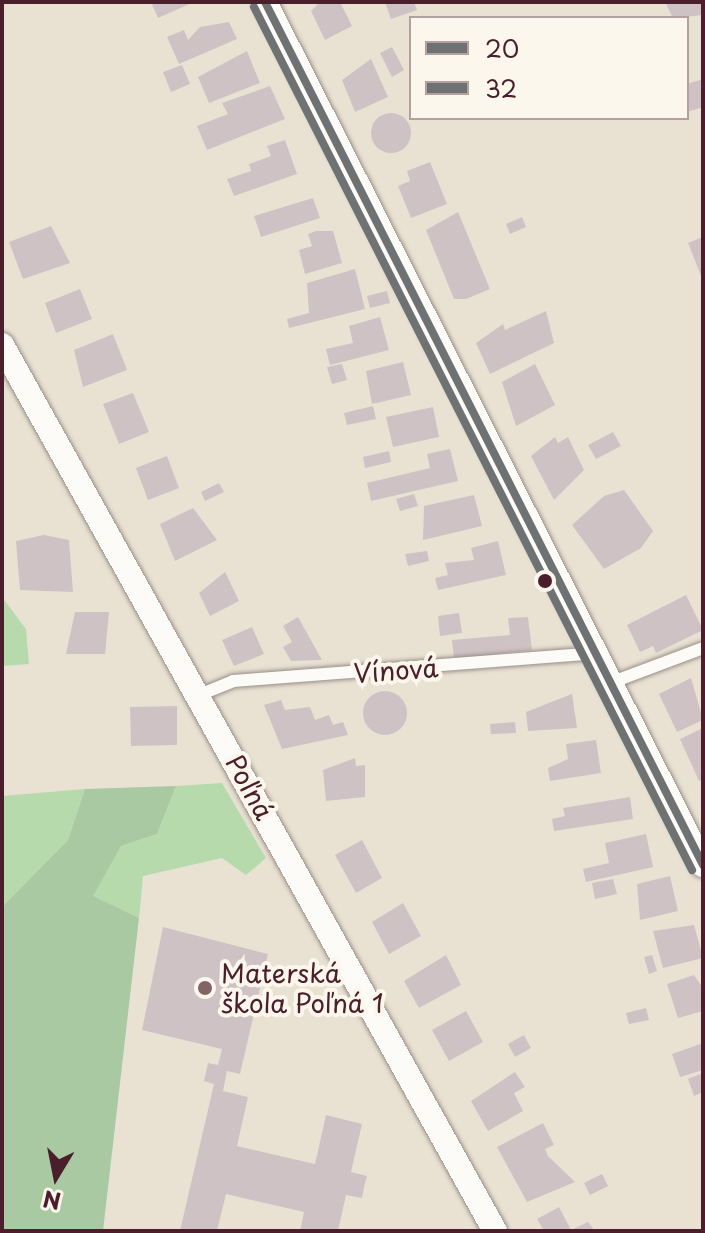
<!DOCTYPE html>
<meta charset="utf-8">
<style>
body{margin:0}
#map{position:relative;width:705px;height:1233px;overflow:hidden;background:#e9e2d3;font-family:"Playpen Sans",sans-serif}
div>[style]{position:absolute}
.green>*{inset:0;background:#b6daac}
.forest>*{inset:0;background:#a8c9a1}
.building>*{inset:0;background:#cfc2c5}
.round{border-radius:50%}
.roads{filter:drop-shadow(0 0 2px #998e88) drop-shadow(0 0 2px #998e88)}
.lane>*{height:12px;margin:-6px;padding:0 6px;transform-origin:6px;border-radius:6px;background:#fcfbf8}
.street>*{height:24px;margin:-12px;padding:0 12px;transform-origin:12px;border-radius:12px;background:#fcfbf8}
.bus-1>*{height:8px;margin:-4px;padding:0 4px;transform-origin:4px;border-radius:4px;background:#6f7273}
.bus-2>*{height:8px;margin:-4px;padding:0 4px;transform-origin:4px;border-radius:4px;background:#6f7273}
.dots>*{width:22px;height:22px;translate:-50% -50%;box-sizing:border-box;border:4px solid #fbf7ec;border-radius:50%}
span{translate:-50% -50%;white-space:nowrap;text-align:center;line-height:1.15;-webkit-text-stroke:8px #fbf7ec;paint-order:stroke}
.street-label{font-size:26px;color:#4a1f2b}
.poi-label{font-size:26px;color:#4a1f2b}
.left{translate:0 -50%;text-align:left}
.frame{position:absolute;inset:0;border:4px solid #4a1f2b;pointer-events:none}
.legend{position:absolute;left:409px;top:16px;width:280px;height:104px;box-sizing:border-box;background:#fbf7ec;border:2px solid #b4a19f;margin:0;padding:10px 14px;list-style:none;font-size:24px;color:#4a1f2b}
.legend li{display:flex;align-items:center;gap:16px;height:40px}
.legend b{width:40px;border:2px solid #b4a19f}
.north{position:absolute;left:16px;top:1137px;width:80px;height:80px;-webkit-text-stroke:6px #fbf7ec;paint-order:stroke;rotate:190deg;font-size:22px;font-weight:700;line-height:32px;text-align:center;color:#4a1f2b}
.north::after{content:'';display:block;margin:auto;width:28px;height:36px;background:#4a1f2b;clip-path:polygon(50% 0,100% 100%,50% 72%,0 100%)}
</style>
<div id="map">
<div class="green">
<div style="clip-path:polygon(2px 597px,26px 629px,29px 664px,2px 666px)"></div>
<div style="clip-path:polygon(222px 783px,266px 858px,246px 875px,222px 858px,143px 876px,139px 918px,92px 896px,121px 846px,157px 834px,176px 786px)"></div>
<div style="clip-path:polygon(85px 789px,68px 840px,3px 906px,2px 1101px,2px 796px)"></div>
</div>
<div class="forest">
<div style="clip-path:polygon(176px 786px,157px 834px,121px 846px,93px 896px,139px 918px,103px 1231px,2px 1231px,3px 906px,68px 840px,85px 789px)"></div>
</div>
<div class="building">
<div style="clip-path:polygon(151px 2px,194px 2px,158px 18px)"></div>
<div style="clip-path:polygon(320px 2px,340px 2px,352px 26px,325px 40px,311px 11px)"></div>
<div style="clip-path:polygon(385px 2px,414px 2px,417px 10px,391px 19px)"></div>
<div style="clip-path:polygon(665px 2px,703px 2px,703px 15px,673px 18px)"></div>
<div style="clip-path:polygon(229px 22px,237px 39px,179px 64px,167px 37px,184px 30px,188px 40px,200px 27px)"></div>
<div style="clip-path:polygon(392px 47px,404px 70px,392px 77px,380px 53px)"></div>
<div style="clip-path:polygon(247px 51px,260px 83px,209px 103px,198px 77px)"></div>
<div style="clip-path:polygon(371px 59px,388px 97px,355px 112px,342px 80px)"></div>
<div style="clip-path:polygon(182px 65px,190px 84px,171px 92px,163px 72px)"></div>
<div style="clip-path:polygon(703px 79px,703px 107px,687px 112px,687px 84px)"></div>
<div style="clip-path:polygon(270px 86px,285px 119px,207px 150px,197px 126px,228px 114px,222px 103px)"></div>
<div class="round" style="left:371px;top:113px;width:40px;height:40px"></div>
<div style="clip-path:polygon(285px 140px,297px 174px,234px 196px,227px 179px,251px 171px,249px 164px,271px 156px,267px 146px)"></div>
<div style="clip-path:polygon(430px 162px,447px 204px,411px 218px,398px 186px,410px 181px,407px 171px)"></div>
<div style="clip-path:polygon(313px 198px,320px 218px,261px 237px,254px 216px)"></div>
<div style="clip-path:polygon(458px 212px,490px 289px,466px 299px,454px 299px,426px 230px)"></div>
<div style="clip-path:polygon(522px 217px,526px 227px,510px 234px,506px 224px)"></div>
<div style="clip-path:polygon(51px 226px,70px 263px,23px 279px,9px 242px)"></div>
<div style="clip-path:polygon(316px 231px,333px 231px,342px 263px,305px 274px,299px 250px,312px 246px,308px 234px)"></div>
<div style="clip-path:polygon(703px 237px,703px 281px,688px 243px)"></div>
<div style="clip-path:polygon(355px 269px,365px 309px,289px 328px,287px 319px,309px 313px,307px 283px)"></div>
<div style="clip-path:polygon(80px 289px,92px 319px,56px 333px,45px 303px)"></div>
<div style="clip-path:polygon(387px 291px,390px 303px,370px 308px,367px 296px)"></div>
<div style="clip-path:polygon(546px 311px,554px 343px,490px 374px,476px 343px,503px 324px,505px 330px)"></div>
<div style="clip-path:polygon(380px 317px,389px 350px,330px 365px,326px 349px,353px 343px,349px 326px)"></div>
<div style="clip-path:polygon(113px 334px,127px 370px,83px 387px,74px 350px)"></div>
<div style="clip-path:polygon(403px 362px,411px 395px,372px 404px,366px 371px)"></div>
<div style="clip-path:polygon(342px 364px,347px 380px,332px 384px,327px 367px)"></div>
<div style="clip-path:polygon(535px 364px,555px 405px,516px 426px,502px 382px)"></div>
<div style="clip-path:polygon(133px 393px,149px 432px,119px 444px,103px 404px)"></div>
<div style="clip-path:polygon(373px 406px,376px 419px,347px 425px,344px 413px)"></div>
<div style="clip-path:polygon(433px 407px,439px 437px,393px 447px,386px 417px)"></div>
<div style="clip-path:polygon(613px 432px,621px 446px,596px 459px,588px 445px)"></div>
<div style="clip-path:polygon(555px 437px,558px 443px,568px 437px,584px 470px,554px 500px,531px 456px)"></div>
<div style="clip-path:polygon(450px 449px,458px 481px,371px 501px,367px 483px,430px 468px,427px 454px)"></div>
<div style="clip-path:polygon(389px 451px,391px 462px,365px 468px,363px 457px)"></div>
<div style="clip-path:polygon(167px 456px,179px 488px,148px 500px,136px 468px)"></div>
<div style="clip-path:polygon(219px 483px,224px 492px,205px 501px,201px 492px)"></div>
<div style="clip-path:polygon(624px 490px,653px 531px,641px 548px,604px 569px,572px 525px,604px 496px)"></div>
<div style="clip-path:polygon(414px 494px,418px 506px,400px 511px,396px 499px)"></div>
<div style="clip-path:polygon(474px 495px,482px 526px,423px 540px,424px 506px)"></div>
<div style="clip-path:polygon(193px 508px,217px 540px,175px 561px,160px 524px)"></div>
<div style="clip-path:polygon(44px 535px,69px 540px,73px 592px,20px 590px,16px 541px)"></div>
<div style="clip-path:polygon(498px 541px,506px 575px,438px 590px,435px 578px,448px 575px,445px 563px,474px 560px,471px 548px)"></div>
<div style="clip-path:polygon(427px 551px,429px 561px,408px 566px,405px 554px)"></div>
<div style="clip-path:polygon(225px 572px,239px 601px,210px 616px,199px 593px)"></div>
<div style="clip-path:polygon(686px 595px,703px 630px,656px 653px,653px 646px,640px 652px,627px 625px)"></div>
<div style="clip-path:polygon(75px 612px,109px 612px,105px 654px,66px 654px)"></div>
<div style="clip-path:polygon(459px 613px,462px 633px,440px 636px,438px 616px)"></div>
<div style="clip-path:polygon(298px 617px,322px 660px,291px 661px,283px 647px,292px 642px,283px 626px)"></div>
<div style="clip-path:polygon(528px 617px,532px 650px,454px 659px,452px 640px,510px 635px,508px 618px)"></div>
<div style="clip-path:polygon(252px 627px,264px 654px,234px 666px,222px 640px)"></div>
<div style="clip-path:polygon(691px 678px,703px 720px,677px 732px,659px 694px)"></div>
<div class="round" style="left:363px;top:691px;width:44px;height:44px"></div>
<div style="clip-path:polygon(572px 694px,577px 728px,528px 731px,526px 712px)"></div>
<div style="clip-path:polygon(281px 700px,285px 710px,310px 707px,315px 720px,329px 715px,333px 725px,343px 722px,348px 735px,282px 749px,264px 705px)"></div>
<div style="clip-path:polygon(177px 706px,177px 745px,131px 746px,130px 707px)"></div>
<div style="clip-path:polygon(515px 722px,516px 733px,491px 734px,490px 724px)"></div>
<div style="clip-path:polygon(703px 728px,703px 780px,699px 781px,680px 739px)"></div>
<div style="clip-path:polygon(596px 740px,601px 773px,550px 781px,548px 768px,568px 759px,566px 744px)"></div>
<div style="clip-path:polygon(355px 758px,356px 766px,365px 765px,365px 797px,326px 801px,323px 770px)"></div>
<div style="clip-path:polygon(630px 797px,633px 819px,554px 831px,552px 819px,565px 816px,563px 808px)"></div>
<div style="clip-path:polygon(646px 834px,653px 867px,586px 882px,583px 869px,609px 863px,605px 843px)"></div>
<div style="clip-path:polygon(362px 840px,382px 878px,356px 893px,335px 855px)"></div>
<div style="clip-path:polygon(670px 876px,678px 911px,640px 920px,637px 884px)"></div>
<div style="clip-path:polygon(613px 879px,617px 894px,595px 899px,592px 883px)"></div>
<div style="clip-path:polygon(403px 903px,421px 936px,389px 954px,372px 922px)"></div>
<div style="clip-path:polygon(694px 925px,703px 958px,663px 968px,653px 931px)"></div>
<div style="clip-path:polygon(163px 927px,268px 954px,240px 1074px,227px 1071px,223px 1091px,248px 1097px,237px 1146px,315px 1164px,326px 1115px,362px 1124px,351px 1172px,367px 1176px,364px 1187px,362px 1198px,346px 1195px,338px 1231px,300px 1231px,304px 1212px,226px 1194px,217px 1231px,180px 1231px,214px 1084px,204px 1081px,208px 1063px,218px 1065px,222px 1049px,142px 1030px)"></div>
<div style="clip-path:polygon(446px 955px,461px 985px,419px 1008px,404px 981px)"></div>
<div style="clip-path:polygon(652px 955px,657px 971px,649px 974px,644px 957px)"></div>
<div style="clip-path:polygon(694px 975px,703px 988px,703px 1011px,678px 1018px,667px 984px)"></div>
<div style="clip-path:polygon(646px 1008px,649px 1020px,629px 1024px,626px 1013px)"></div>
<div style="clip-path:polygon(466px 1011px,483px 1042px,449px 1061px,432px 1030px)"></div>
<div style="clip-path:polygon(524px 1035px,531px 1048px,515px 1057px,508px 1044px)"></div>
<div style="clip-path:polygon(703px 1043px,703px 1070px,680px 1077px,672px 1054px)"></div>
<div style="clip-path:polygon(515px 1072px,525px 1087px,514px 1093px,523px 1111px,488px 1131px,471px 1101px)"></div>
<div style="clip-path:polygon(703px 1073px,703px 1092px,694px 1096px,688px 1079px)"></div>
<div style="clip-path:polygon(543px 1123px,554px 1145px,545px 1149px,548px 1156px,575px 1182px,527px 1202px,497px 1147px)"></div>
<div style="clip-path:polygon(602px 1174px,608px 1186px,590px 1195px,584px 1183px)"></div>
<div style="clip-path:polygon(559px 1207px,571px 1230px,588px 1222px,595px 1231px,544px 1231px,537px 1219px)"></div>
</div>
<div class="roads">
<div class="lane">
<div style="left:610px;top:683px;width:99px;rotate:-20.6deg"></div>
<div style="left:199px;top:695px;width:37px;rotate:-22deg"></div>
<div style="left:233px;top:681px;width:363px;rotate:-4.4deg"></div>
</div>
<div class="street">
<div style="left:265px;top:2px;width:968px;rotate:63.09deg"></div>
<div style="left:2px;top:345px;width:1014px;rotate:60.91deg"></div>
</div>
</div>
<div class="bus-1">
<div style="left:265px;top:2px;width:968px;rotate:63.09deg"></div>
</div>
<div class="bus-2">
<div style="left:254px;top:7px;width:968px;rotate:63.09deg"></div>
</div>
<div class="dots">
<div style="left:545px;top:581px;background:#4a1f2b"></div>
<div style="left:205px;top:988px;background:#826366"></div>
</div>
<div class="street-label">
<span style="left:396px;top:670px;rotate:-4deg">Vínová</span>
<span style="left:250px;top:787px;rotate:61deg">Poľná</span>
</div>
<div class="poi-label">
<span class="left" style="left:221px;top:988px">Materská<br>škola Poľná 1</span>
</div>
<div class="frame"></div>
<ul class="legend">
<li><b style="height:10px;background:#6f7273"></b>20</li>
<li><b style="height:10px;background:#6f7273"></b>32</li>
</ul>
<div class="north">N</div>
</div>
